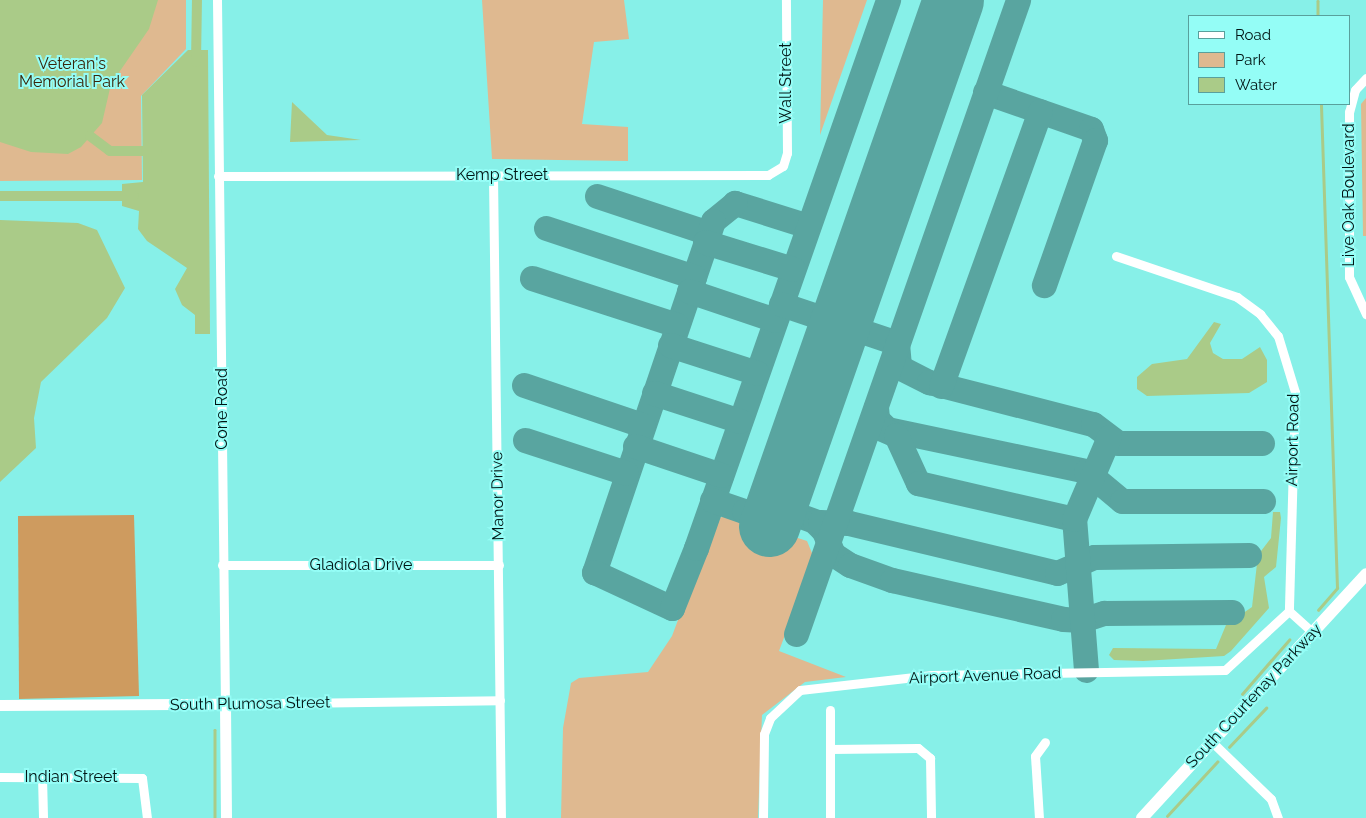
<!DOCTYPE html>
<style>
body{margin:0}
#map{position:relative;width:1366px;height:818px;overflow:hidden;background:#87f0e8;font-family:Raleway,sans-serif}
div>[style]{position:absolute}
.green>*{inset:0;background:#dfb990}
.forest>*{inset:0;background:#ce9b5f}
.water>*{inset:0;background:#aacb88}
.stream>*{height:2.5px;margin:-1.25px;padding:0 1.25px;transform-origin:1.25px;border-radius:1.25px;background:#aacb88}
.canal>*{height:10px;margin:-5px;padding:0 5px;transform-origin:5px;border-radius:5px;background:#aacb88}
.taxiway>*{height:25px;margin:-12.5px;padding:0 12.5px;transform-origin:12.5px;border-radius:12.5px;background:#59a5a0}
.runway>*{height:61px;margin:-30.5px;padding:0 30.5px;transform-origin:30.5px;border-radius:30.5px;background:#59a5a0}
.minor>*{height:9px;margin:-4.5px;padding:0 4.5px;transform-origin:4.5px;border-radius:4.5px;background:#fff}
.tertiary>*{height:11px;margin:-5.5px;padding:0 5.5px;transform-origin:5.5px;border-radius:5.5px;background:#fff}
.secondary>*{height:12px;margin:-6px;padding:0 6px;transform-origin:6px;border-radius:6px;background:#fff}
span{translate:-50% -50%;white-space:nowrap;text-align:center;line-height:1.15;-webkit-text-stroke:4px #94fdf6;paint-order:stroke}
.park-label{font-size:16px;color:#3a250a}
.street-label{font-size:16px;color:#011514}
.legend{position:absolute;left:1188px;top:15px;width:162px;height:90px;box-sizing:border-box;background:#94fdf6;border:1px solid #59a09c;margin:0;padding:6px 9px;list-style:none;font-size:15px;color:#011514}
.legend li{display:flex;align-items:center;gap:10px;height:25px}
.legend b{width:25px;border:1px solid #59a09c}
</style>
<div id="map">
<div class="green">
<div style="clip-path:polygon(0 0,186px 0,186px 49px,141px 96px,142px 180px,0 181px)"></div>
<div style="clip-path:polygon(482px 0,624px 0,629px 39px,594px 42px,582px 124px,628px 127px,628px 161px,492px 159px)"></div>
<div style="clip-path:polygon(823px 0,867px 0,820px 135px)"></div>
<div style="clip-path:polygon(1366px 98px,1366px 236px,1363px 236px,1361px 104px)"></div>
<div style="clip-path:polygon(728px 515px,807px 541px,814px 558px,779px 651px,846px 677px,805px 682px,762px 715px,758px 818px,561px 818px,563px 728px,571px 683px,579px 678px,648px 672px,672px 636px,716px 519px)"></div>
</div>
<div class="forest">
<div style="clip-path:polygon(134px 515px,139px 696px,19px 699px,18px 516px)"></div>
</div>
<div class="water">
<div style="clip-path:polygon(0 0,158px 0,149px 29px,111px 84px,102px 123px,81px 147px,68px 154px,31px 152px,0 142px)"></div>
<div style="clip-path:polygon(188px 50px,208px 50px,210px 334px,195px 334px,195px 315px,182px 305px,175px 289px,187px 268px,147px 241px,138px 229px,139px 211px,122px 206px,122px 184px,143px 182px,142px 95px)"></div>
<div style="clip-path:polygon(292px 102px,327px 135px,361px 140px,290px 142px)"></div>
<div style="clip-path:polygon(0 220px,78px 223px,97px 230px,125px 288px,107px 318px,41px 382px,34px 418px,36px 448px,0 482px)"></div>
<div style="clip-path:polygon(1214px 322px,1221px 324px,1210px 343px,1213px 353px,1223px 359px,1242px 359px,1260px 347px,1267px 360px,1267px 382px,1249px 393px,1147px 396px,1137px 389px,1137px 377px,1152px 364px,1187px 359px)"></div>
<div style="clip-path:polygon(1273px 512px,1280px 512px,1281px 518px,1276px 567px,1264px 577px,1269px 608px,1231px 651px,1224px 656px,1143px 661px,1114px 660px,1109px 655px,1113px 648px,1216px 649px,1226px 625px,1252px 607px,1258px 555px,1271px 538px)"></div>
</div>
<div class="stream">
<div style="left:1318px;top:1px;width:15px;rotate:90deg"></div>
<div style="left:1318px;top:610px;width:29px;rotate:-49deg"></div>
<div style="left:1337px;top:588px;width:484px;rotate:-91.9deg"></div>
<div style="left:1242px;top:694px;width:72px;rotate:-49deg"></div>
<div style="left:215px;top:730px;width:88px;rotate:90deg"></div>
<div style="left:1229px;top:747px;width:54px;rotate:-46.5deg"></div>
<div style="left:1167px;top:816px;width:74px;rotate:-47.2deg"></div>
</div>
<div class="canal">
<div style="left:196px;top:62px;width:62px;rotate:-89.1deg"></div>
<div style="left:90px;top:136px;width:25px;rotate:37deg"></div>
<div style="left:110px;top:151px;width:47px"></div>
<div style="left:0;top:196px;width:134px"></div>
</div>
<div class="taxiway">
<div style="left:985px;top:92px;width:112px;rotate:19.2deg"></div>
<div style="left:1091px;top:129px;width:12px;rotate:70deg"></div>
<div style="left:1095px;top:140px;width:154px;rotate:109.4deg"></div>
<div style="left:597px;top:196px;width:118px;rotate:18.3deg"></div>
<div style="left:808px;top:226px;width:77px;rotate:-162.5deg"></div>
<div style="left:735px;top:203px;width:28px;rotate:141deg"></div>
<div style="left:713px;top:221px;width:371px;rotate:108.7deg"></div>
<div style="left:594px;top:572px;width:86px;rotate:24.8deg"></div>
<div style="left:672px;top:608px;width:65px;rotate:-68.2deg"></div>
<div style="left:696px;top:548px;width:581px;rotate:-70.69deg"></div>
<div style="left:546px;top:228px;width:156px;rotate:18.3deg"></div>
<div style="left:705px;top:242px;width:92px;rotate:17.1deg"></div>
<div style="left:532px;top:278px;width:152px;rotate:18deg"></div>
<div style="left:689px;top:291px;width:91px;rotate:18.6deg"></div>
<div style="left:781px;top:304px;width:122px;rotate:18.6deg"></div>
<div style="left:897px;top:343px;width:24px;rotate:85deg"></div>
<div style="left:899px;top:367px;width:34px;rotate:27deg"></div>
<div style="left:929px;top:382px;width:169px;rotate:14.4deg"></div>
<div style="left:1093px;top:424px;width:31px;rotate:37deg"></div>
<div style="left:1118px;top:443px;width:144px"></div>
<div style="left:670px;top:345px;width:91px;rotate:17.8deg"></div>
<div style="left:524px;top:385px;width:125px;rotate:18.7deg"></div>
<div style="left:941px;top:386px;width:292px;rotate:-70.2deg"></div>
<div style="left:654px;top:393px;width:90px;rotate:18deg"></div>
<div style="left:876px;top:407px;width:12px;rotate:85deg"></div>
<div style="left:877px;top:419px;width:14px;rotate:45deg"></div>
<div style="left:887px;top:429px;width:203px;rotate:11.9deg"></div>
<div style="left:1086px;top:471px;width:47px;rotate:39.8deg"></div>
<div style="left:1122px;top:501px;width:141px"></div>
<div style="left:880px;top:428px;width:17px;rotate:24deg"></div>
<div style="left:896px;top:435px;width:53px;rotate:65.4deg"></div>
<div style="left:918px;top:483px;width:160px;rotate:13deg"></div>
<div style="left:525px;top:440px;width:106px;rotate:18.1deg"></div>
<div style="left:635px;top:446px;width:91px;rotate:18.6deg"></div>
<div style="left:712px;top:500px;width:34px;rotate:19deg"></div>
<div style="left:744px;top:511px;width:17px"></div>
<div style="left:761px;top:511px;width:12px;rotate:-24deg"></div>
<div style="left:772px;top:506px;width:19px;rotate:-58deg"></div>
<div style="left:782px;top:490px;width:30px;rotate:57deg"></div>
<div style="left:798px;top:515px;width:35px;rotate:20deg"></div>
<div style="left:815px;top:522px;width:13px;rotate:45deg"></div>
<div style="left:824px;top:531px;width:25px;rotate:69deg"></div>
<div style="left:833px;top:554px;width:20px;rotate:33deg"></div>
<div style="left:850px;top:565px;width:45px;rotate:19.7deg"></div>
<div style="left:892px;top:580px;width:175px;rotate:12.8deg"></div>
<div style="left:1063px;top:619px;width:19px;rotate:3deg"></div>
<div style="left:1082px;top:620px;width:23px;rotate:-18deg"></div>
<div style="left:1104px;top:613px;width:128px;rotate:-0.4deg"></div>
<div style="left:820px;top:522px;width:29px;rotate:2deg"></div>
<div style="left:849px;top:523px;width:214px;rotate:13.5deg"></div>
<div style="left:1057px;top:573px;width:40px;rotate:-23.4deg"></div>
<div style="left:1094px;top:557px;width:155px;rotate:-0.7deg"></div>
<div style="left:796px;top:634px;width:672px;rotate:-70.7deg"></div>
<div style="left:1086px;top:670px;width:151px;rotate:-94.5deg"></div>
<div style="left:1074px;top:519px;width:89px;rotate:-66.9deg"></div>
</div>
<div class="runway">
<div style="left:769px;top:526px;width:557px;rotate:-70.72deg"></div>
</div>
<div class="minor">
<div style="left:217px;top:0;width:704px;rotate:89.35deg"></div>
<div style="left:225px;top:704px;width:275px;rotate:-0.8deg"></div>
<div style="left:1366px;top:78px;width:16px;rotate:133deg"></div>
<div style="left:1355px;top:90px;width:23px;rotate:105deg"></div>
<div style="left:1349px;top:112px;width:165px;rotate:90deg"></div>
<div style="left:1349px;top:277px;width:41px;rotate:65.3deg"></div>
<div style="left:493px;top:175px;width:643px;rotate:89.29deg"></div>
<div style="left:218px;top:176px;width:550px;rotate:-0.1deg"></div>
<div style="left:768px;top:175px;width:17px;rotate:-31deg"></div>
<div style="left:783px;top:166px;width:14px;rotate:-73deg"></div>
<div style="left:787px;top:153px;width:153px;rotate:-90.4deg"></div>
<div style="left:1116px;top:256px;width:128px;rotate:18.7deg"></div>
<div style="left:1237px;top:297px;width:29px;rotate:36deg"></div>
<div style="left:1260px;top:314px;width:28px;rotate:51deg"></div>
<div style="left:1278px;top:336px;width:59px;rotate:73.1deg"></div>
<div style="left:1295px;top:392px;width:219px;rotate:91.6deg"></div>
<div style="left:1289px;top:611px;width:31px;rotate:42deg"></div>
<div style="left:222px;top:565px;width:277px"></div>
<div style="left:830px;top:710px;width:108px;rotate:90deg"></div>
<div style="left:1212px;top:742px;width:82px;rotate:44deg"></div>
<div style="left:1271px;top:799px;width:20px;rotate:70deg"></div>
<div style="left:830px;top:749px;width:88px;rotate:-0.7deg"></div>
<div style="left:918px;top:748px;width:16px;rotate:40deg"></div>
<div style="left:930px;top:758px;width:60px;rotate:89deg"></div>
<div style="left:42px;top:776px;width:42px;rotate:88.6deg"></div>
<div style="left:0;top:777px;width:142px;rotate:0.4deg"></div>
<div style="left:142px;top:778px;width:40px;rotate:82.9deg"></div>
<div style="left:763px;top:818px;width:84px;rotate:-89.3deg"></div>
<div style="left:764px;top:734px;width:17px;rotate:-69deg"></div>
<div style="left:770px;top:718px;width:41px;rotate:-43deg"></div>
<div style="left:800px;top:690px;width:133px;rotate:-6.5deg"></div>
<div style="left:932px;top:675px;width:293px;rotate:-1deg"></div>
<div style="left:1225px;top:670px;width:87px;rotate:-42.7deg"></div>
<div style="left:1039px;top:818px;width:62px;rotate:-93.7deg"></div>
<div style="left:1035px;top:756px;width:17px;rotate:-54deg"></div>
</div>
<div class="tertiary">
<div style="left:0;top:705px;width:225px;rotate:-0.3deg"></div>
<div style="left:225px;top:704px;width:114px;rotate:89.5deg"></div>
</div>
<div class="secondary">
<div style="left:1142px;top:818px;width:331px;rotate:-47.4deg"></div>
</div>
<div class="park-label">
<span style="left:72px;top:73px">Veteran's<br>Memorial Park</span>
</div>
<div class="street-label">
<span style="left:786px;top:83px;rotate:-90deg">Wall Street</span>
<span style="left:502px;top:175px">Kemp Street</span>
<span style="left:1349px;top:195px;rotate:-90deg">Live Oak Boulevard</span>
<span style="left:222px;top:409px;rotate:-90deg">Cone Road</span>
<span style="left:1293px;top:440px;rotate:-89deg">Airport Road</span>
<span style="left:498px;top:496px;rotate:-91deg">Manor Drive</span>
<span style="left:361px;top:565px">Gladiola Drive</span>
<span style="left:985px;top:676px;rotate:-2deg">Airport Avenue Road</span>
<span style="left:1254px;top:696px;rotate:-47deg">South Courtenay Parkway</span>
<span style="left:250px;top:704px;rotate:-1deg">South Plumosa Street</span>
<span style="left:71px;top:777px">Indian Street</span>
</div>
<ul class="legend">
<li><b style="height:6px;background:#fff"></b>Road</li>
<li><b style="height:14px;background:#dfb990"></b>Park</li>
<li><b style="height:14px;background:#aacb88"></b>Water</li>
</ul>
</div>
